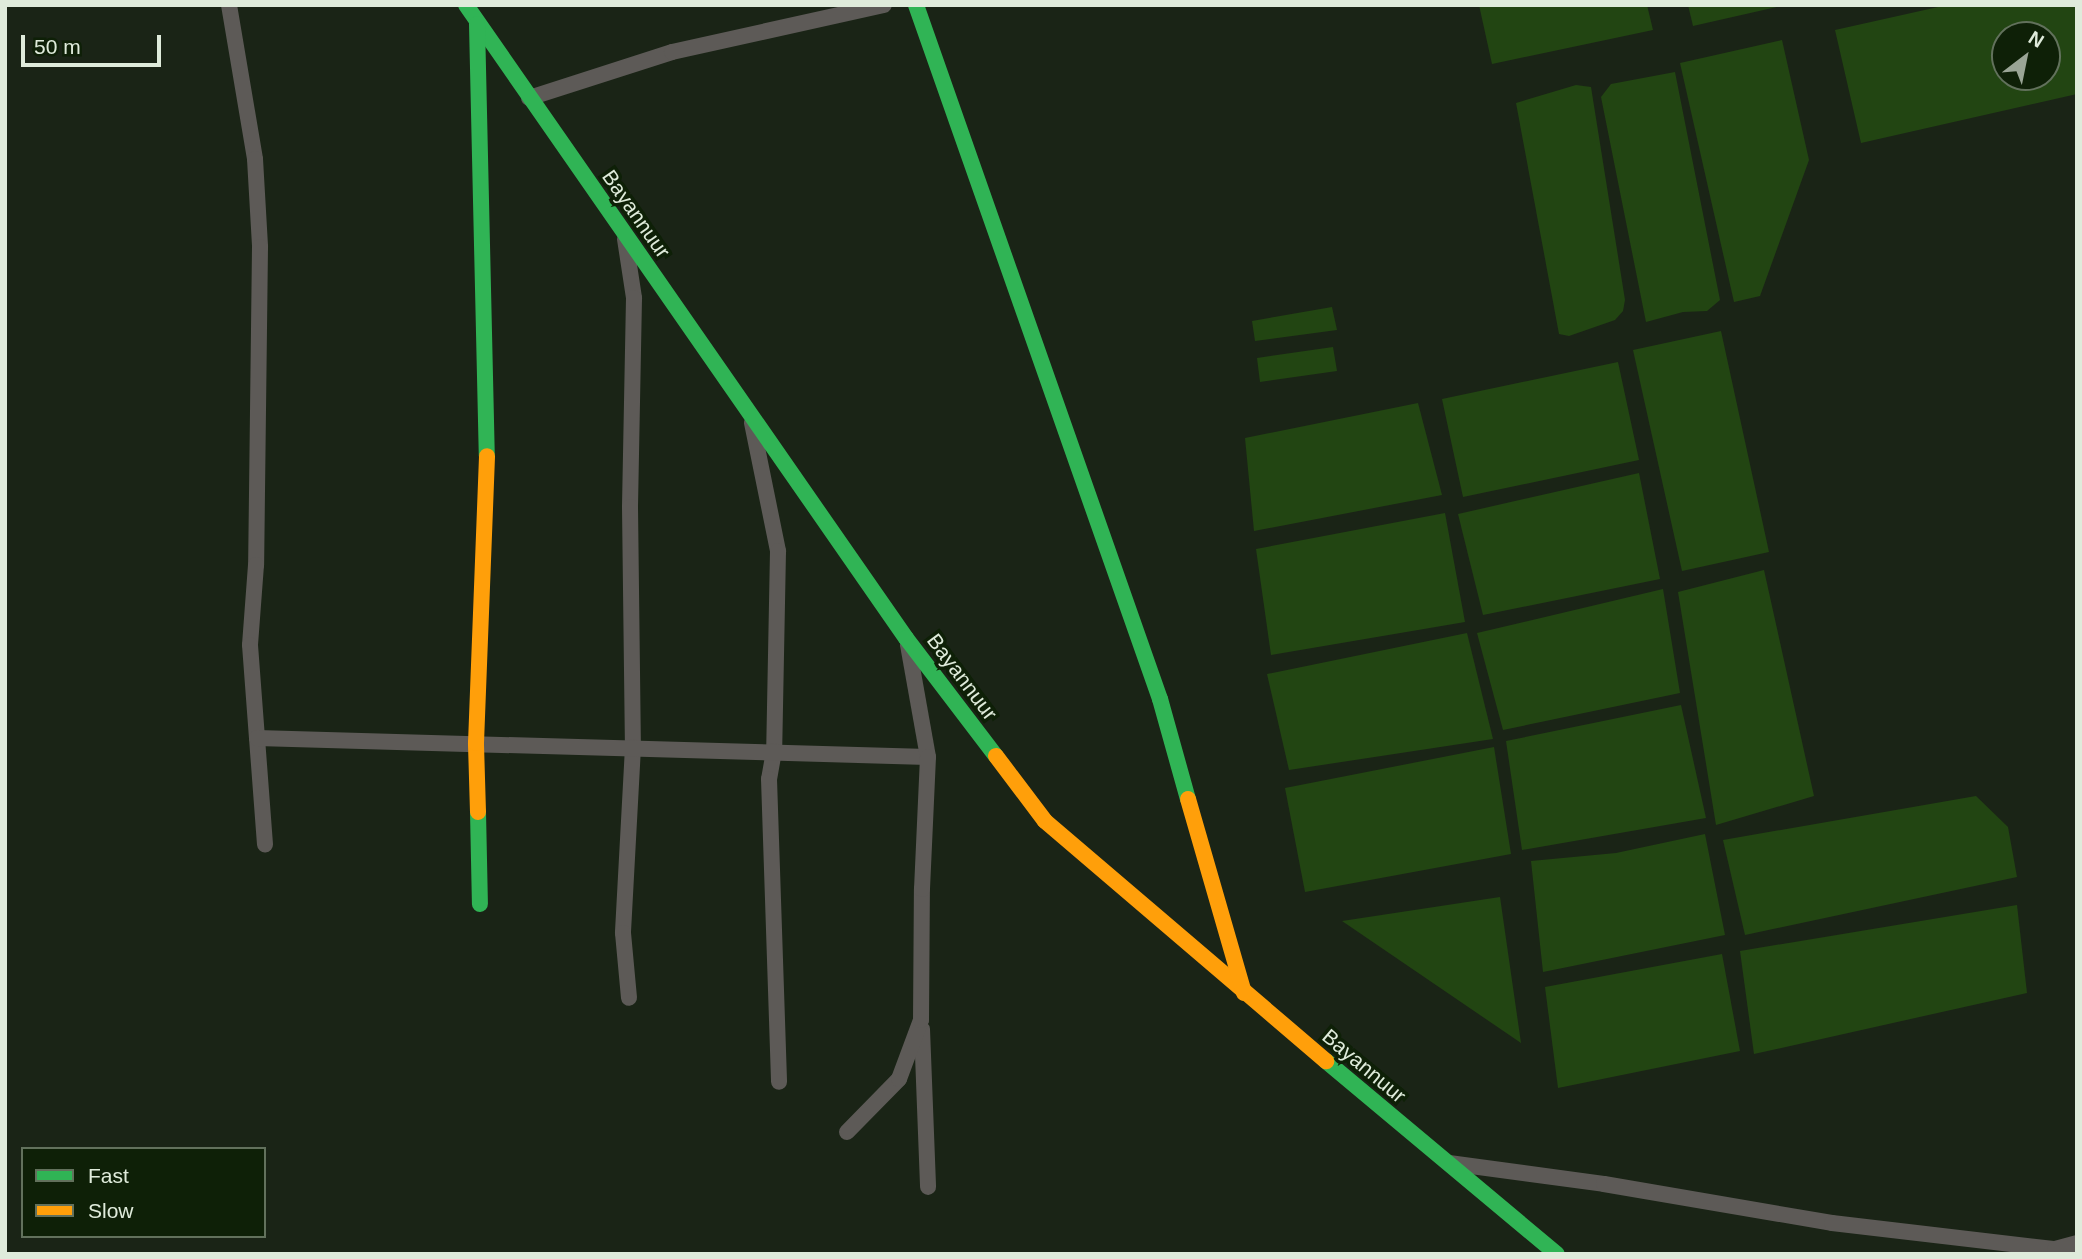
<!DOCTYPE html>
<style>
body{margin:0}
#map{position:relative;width:2082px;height:1259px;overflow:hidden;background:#1a2416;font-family:Helvetica,sans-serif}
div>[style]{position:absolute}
.water>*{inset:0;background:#224512}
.street>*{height:16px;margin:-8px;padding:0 8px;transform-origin:8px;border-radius:8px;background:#5d5a57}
.fast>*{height:16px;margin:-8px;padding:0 8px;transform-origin:8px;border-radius:8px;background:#30b455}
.slow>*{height:16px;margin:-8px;padding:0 8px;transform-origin:8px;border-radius:8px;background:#ff9f0a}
span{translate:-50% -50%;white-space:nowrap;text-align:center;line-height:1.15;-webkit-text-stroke:7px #0e2007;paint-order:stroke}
.street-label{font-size:21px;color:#dfebdb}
.frame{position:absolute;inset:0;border:7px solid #dfebdb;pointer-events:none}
.legend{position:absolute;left:21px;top:1147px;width:245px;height:91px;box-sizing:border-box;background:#0e2007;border:2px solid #62715c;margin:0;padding:9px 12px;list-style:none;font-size:21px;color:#dfebdb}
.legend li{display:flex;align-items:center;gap:14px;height:35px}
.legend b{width:35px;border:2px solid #62715c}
.north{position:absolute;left:1991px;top:21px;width:70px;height:70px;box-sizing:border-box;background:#0e2007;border:2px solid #62715c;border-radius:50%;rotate:32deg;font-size:19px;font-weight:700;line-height:28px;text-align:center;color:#dfebdb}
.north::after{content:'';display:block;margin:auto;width:24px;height:32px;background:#9aa596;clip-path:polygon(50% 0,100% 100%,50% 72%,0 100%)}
.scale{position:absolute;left:21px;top:35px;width:140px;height:32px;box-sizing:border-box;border:4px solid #dfebdb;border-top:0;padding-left:9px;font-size:21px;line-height:24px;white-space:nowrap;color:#dfebdb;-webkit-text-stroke:5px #0e2007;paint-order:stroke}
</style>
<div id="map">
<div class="water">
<div style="clip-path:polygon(1479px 5px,1647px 5px,1653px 30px,1492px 64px)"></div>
<div style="clip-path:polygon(1688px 5px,1785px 5px,1693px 26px)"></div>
<div style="clip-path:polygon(evenodd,1947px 5px,2077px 5px,2077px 94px,1861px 143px,1835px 30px,1947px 5px,2005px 35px,2047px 35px,2047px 77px,2005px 77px,2005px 35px)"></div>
<div style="clip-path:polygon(1782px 40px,1809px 160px,1760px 296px,1734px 302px,1680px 63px)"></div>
<div style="clip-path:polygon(1675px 72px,1720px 300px,1707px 311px,1683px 312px,1646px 322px,1601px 97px,1611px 84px)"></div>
<div style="clip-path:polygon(1576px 85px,1591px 87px,1625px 300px,1623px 311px,1615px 320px,1569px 336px,1559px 334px,1516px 103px)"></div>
<div style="clip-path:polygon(1332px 307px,1337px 330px,1255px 341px,1252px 321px)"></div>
<div style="clip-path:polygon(1721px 331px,1769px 552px,1682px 571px,1633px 350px)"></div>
<div style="clip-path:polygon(1333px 347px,1337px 371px,1260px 382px,1257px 358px)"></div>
<div style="clip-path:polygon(1618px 362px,1639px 460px,1463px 497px,1442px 399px)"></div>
<div style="clip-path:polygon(1418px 403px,1442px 495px,1254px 531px,1245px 438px)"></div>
<div style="clip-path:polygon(1639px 473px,1660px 579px,1483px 615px,1458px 514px)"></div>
<div style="clip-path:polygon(1445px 513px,1465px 622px,1271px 655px,1256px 549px)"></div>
<div style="clip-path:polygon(1764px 570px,1814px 796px,1716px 825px,1678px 592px)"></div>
<div style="clip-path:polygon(1663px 589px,1680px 693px,1503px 730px,1477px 633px)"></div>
<div style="clip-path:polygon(1467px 633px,1493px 739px,1289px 770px,1267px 674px)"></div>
<div style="clip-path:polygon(1681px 705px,1706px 818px,1522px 850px,1506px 741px)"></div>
<div style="clip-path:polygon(1494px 747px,1511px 854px,1305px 892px,1285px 788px)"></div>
<div style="clip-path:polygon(1976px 796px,2008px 827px,2017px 877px,1745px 935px,1723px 840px)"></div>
<div style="clip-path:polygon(1705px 834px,1725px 935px,1543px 972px,1531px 861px,1616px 853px)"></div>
<div style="clip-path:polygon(1500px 897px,1521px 1043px,1342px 921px)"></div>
<div style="clip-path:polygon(2017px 905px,2027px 993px,1754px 1054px,1740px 951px)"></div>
<div style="clip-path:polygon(1722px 954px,1740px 1051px,1558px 1088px,1545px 987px)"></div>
</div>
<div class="street">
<div style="left:229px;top:5px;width:156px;rotate:80.4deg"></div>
<div style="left:255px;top:159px;width:88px;rotate:86.7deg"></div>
<div style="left:260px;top:247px;width:318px;rotate:90.7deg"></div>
<div style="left:256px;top:565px;width:80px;rotate:94.3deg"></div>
<div style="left:250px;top:645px;width:200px;rotate:85.7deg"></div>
<div style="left:529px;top:98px;width:150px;rotate:-17.8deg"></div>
<div style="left:672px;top:52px;width:217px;rotate:-12.5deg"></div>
<div style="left:625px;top:239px;width:60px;rotate:81.3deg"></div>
<div style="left:634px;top:298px;width:209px;rotate:91.1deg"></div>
<div style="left:630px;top:507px;width:240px;rotate:89.3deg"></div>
<div style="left:633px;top:747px;width:186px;rotate:93.1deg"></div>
<div style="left:623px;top:933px;width:65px;rotate:84.7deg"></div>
<div style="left:752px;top:423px;width:131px;rotate:78.5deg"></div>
<div style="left:778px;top:551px;width:200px;rotate:91.1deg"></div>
<div style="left:774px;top:751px;width:28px;rotate:100deg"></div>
<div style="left:769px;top:779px;width:303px;rotate:88.1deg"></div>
<div style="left:257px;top:738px;width:671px;rotate:1.62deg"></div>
<div style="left:928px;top:757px;width:114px;rotate:-100.1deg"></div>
<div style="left:922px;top:1029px;width:158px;rotate:87.8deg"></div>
<div style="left:847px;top:1132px;width:74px;rotate:-45.5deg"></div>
<div style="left:899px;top:1079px;width:63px;rotate:-69.6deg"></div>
<div style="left:921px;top:1020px;width:131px;rotate:-89.6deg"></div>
<div style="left:922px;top:889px;width:132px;rotate:-87.4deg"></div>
<div style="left:1449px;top:1163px;width:156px;rotate:7.7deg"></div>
<div style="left:1604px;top:1184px;width:231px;rotate:9.7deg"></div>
<div style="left:1832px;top:1223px;width:225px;rotate:6.7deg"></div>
<div style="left:2055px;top:1249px;width:23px;rotate:-15deg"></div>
</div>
<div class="fast">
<div style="left:466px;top:5px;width:771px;rotate:55.2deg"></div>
<div style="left:906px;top:638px;width:148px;rotate:52.7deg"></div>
<div style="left:916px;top:5px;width:736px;rotate:70.63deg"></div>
<div style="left:1160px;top:699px;width:104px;rotate:74.4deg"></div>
<div style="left:477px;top:24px;width:432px;rotate:88.7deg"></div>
<div style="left:478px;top:812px;width:92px;rotate:88.8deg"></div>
<div style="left:1326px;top:1061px;width:301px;rotate:39.9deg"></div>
</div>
<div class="slow">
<div style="left:996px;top:756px;width:81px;rotate:53deg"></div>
<div style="left:1045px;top:821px;width:370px;rotate:40.5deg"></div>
<div style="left:1188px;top:799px;width:202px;rotate:73.9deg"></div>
<div style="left:478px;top:812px;width:69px;rotate:-91.7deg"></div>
<div style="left:476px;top:743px;width:287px;rotate:-87.8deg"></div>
</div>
<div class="street-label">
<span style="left:636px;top:214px;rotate:55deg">Bayannuur</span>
<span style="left:962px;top:677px;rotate:53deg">Bayannuur</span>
<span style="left:1364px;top:1066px;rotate:40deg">Bayannuur</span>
</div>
<div class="frame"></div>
<ul class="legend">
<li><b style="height:9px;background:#30b455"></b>Fast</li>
<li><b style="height:9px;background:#ff9f0a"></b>Slow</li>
</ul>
<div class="north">N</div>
<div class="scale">50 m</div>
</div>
